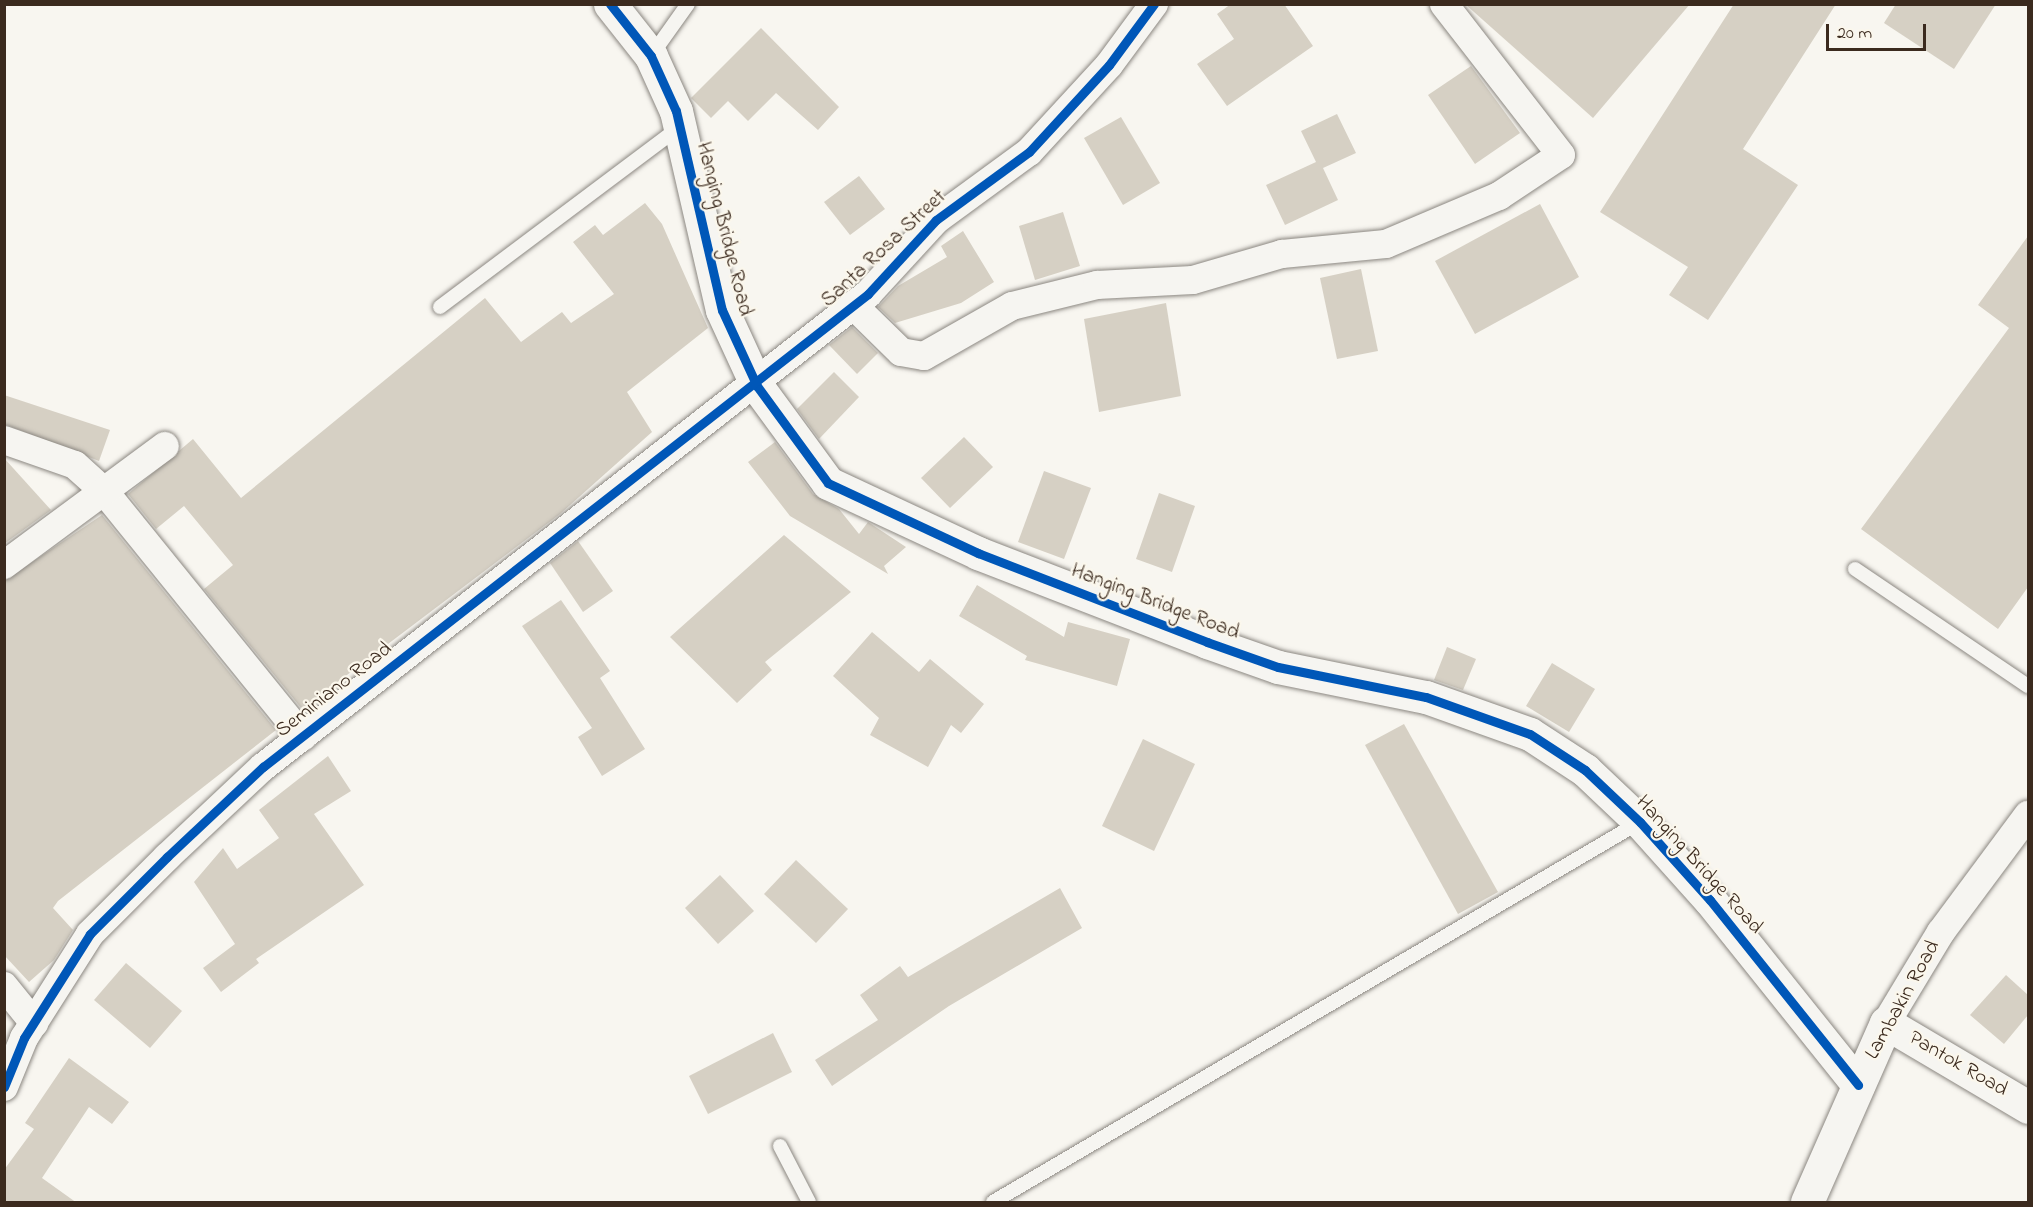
<!DOCTYPE html>
<style>
body{margin:0}
#map{position:relative;width:2033px;height:1207px;overflow:hidden;background:#f8f6f0;font-family:"Indie Flower",sans-serif}
div>[style]{position:absolute}
.building>*{inset:0;background:#d6d0c4}
.roads{filter:drop-shadow(0 0 2px #8b8781) drop-shadow(0 0 2px #8b8781)}
.lane>*{height:14px;margin:-7px;padding:0 7px;transform-origin:7px;border-radius:7px;background:#f6f5f1}
.street>*{height:28px;margin:-14px;padding:0 14px;transform-origin:14px;border-radius:14px;background:#f6f5f1}
.secondary>*{height:33px;margin:-16.5px;padding:0 16.5px;transform-origin:16.5px;border-radius:16.5px;background:#f6f5f1}
.cycleway>*{height:9px;margin:-4.5px;padding:0 4.5px;transform-origin:4.5px;border-radius:4.5px;background:#0057b8}
span{translate:-50% -50%;white-space:nowrap;text-align:center;line-height:1.15;-webkit-text-stroke:4.5px #fbf7ec;paint-order:stroke}
.street-label{font-size:21px;color:#3b2a1e}
.frame{position:absolute;inset:0;border:6px solid #3b2a1e;pointer-events:none}
.scale{position:absolute;left:1826px;top:24px;width:100px;height:27px;box-sizing:border-box;border:3px solid #3b2a1e;border-top:0;padding-left:8px;font-size:18px;line-height:21px;white-space:nowrap;color:#3b2a1e;-webkit-text-stroke:4px #fbf7ec;paint-order:stroke}
</style>
<div id="map">
<div class="building">
<div style="clip-path:polygon(1231px 4px,1284px 4px,1313px 46px,1227px 106px,1197px 64px,1234px 39px,1217px 14px)"></div>
<div style="clip-path:polygon(1465px 4px,1690px 4px,1593px 118px)"></div>
<div style="clip-path:polygon(1734px 4px,1836px 4px,1743px 149px,1798px 185px,1708px 320px,1669px 295px,1688px 267px,1600px 212px)"></div>
<div style="clip-path:polygon(1896px 4px,1996px 4px,1954px 69px,1884px 23px)"></div>
<div style="clip-path:polygon(761px 28px,839px 107px,818px 130px,776px 93px,748px 121px,728px 101px,711px 118px,691px 98px)"></div>
<div style="clip-path:polygon(1471px 66px,1520px 133px,1475px 164px,1428px 95px)"></div>
<div style="clip-path:polygon(1337px 114px,1356px 153px,1323px 168px,1338px 200px,1285px 225px,1266px 185px,1316px 162px,1301px 131px)"></div>
<div style="clip-path:polygon(1121px 117px,1160px 183px,1123px 205px,1084px 138px)"></div>
<div style="clip-path:polygon(859px 176px,885px 209px,850px 235px,824px 202px)"></div>
<div style="clip-path:polygon(645px 203px,662px 224px,708px 328px,627px 392px,652px 432px,560px 514px,302px 709px,204px 589px,233px 565px,184px 506px,156px 529px,128px 494px,193px 439px,241px 498px,485px 298px,521px 342px,562px 312px,571px 323px,614px 294px,573px 242px,595px 225px,603px 235px)"></div>
<div style="clip-path:polygon(1540px 204px,1579px 277px,1475px 334px,1435px 261px)"></div>
<div style="clip-path:polygon(1063px 212px,1080px 266px,1035px 280px,1019px 226px)"></div>
<div style="clip-path:polygon(963px 231px,994px 282px,961px 303px,895px 323px,878px 307px,898px 286px,947px 257px,941px 246px)"></div>
<div style="clip-path:polygon(2028px 236px,2028px 587px,1998px 629px,1861px 529px,2009px 328px,1978px 305px)"></div>
<div style="clip-path:polygon(1361px 269px,1378px 351px,1337px 359px,1320px 278px)"></div>
<div style="clip-path:polygon(1166px 303px,1181px 396px,1099px 412px,1084px 319px)"></div>
<div style="clip-path:polygon(852px 327px,878px 353px,857px 374px,829px 345px)"></div>
<div style="clip-path:polygon(834px 372px,859px 397px,819px 439px,797px 409px)"></div>
<div style="clip-path:polygon(4px 395px,110px 430px,99px 461px,4px 424px)"></div>
<div style="clip-path:polygon(964px 437px,993px 467px,950px 508px,921px 478px)"></div>
<div style="clip-path:polygon(775px 442px,813px 494px,839px 509px,859px 534px,868px 522px,906px 547px,884px 566px,888px 574px,790px 516px,748px 462px)"></div>
<div style="clip-path:polygon(4px 458px,51px 510px,4px 544px)"></div>
<div style="clip-path:polygon(1044px 471px,1091px 488px,1064px 559px,1018px 542px)"></div>
<div style="clip-path:polygon(1159px 493px,1195px 506px,1172px 572px,1136px 559px)"></div>
<div style="clip-path:polygon(102px 515px,276px 730px,58px 901px,53px 908px,73px 930px,54px 960px,29px 982px,4px 955px,4px 581px)"></div>
<div style="clip-path:polygon(784px 535px,851px 592px,765px 662px,772px 670px,737px 703px,670px 637px)"></div>
<div style="clip-path:polygon(578px 541px,613px 591px,583px 612px,550px 563px)"></div>
<div style="clip-path:polygon(977px 585px,1064px 637px,1068px 622px,1130px 639px,1117px 686px,1025px 660px,1027px 656px,959px 616px)"></div>
<div style="clip-path:polygon(561px 600px,610px 671px,600px 678px,645px 749px,602px 776px,578px 737px,592px 728px,522px 626px)"></div>
<div style="clip-path:polygon(872px 632px,919px 672px,930px 659px,984px 704px,961px 733px,951px 725px,928px 767px,870px 735px,879px 718px,833px 676px)"></div>
<div style="clip-path:polygon(1447px 647px,1476px 659px,1463px 690px,1434px 680px)"></div>
<div style="clip-path:polygon(1552px 663px,1595px 689px,1569px 732px,1526px 706px)"></div>
<div style="clip-path:polygon(1404px 724px,1498px 892px,1458px 914px,1365px 745px)"></div>
<div style="clip-path:polygon(1143px 739px,1195px 764px,1154px 851px,1102px 826px)"></div>
<div style="clip-path:polygon(328px 756px,351px 791px,314px 814px,364px 885px,256px 959px,259px 963px,221px 992px,203px 968px,235px 944px,194px 882px,223px 848px,237px 869px,279px 838px,259px 810px)"></div>
<div style="clip-path:polygon(796px 860px,848px 909px,816px 943px,764px 894px)"></div>
<div style="clip-path:polygon(720px 875px,754px 911px,718px 944px,685px 908px)"></div>
<div style="clip-path:polygon(1060px 888px,1082px 928px,949px 1006px,832px 1086px,815px 1060px,878px 1020px,860px 995px,900px 966px,908px 977px)"></div>
<div style="clip-path:polygon(126px 963px,182px 1011px,150px 1048px,94px 1000px)"></div>
<div style="clip-path:polygon(2006px 975px,2028px 995px,2028px 1015px,2004px 1044px,1970px 1015px)"></div>
<div style="clip-path:polygon(773px 1033px,792px 1072px,708px 1114px,689px 1076px)"></div>
<div style="clip-path:polygon(69px 1058px,129px 1102px,112px 1124px,89px 1107px,42px 1178px,77px 1203px,4px 1203px,4px 1170px,34px 1129px,25px 1123px)"></div>
</div>
<div class="roads">
<div class="lane">
<div style="left:651px;top:56px;width:64px;rotate:-54.6deg"></div>
<div style="left:440px;top:307px;width:298px;rotate:-36.9deg"></div>
<div style="left:1855px;top:569px;width:209px;rotate:34.1deg"></div>
<div style="left:780px;top:1146px;width:63px;rotate:62.6deg"></div>
<div style="left:993px;top:1202px;width:750px;rotate:-30.43deg"></div>
</div>
<div class="street">
<div style="left:853px;top:305px;width:67px;rotate:44.4deg"></div>
<div style="left:901px;top:352px;width:23px;rotate:10deg"></div>
<div style="left:924px;top:356px;width:101px;rotate:-29.6deg"></div>
<div style="left:1012px;top:306px;width:88px;rotate:-13.9deg"></div>
<div style="left:1097px;top:285px;width:96px;rotate:-3deg"></div>
<div style="left:1193px;top:280px;width:93px;rotate:-16.3deg"></div>
<div style="left:1282px;top:254px;width:104px;rotate:-5.5deg"></div>
<div style="left:1386px;top:244px;width:123px;rotate:-23deg"></div>
<div style="left:1499px;top:196px;width:74px;rotate:-33.5deg"></div>
<div style="left:1561px;top:155px;width:191px;rotate:-127.8deg"></div>
<div style="left:4px;top:440px;width:75px;rotate:19.4deg"></div>
<div style="left:75px;top:465px;width:39px;rotate:42deg"></div>
<div style="left:104px;top:491px;width:316px;rotate:51deg"></div>
<div style="left:4px;top:565px;width:200px;rotate:-36.5deg"></div>
<div style="left:4px;top:986px;width:48px;rotate:51deg"></div>
<div style="left:1886px;top:1023px;width:106px;rotate:-58.9deg"></div>
<div style="left:1941px;top:932px;width:146px;rotate:-53.4deg"></div>
<div style="left:4px;top:1087px;width:53px;rotate:-67.8deg"></div>
<div style="left:24px;top:1038px;width:123px;rotate:-57.6deg"></div>
<div style="left:90px;top:934px;width:109px;rotate:-45deg"></div>
<div style="left:167px;top:857px;width:132px;rotate:-43.2deg"></div>
<div style="left:263px;top:767px;width:768px;rotate:-38.02deg"></div>
<div style="left:868px;top:294px;width:100px;rotate:-47.4deg"></div>
<div style="left:936px;top:220px;width:115px;rotate:-36.2deg"></div>
<div style="left:1029px;top:152px;width:118px;rotate:-47.4deg"></div>
<div style="left:1109px;top:65px;width:76px;rotate:-53.6deg"></div>
</div>
<div class="secondary">
<div style="left:610px;top:4px;width:66px;rotate:51.7deg"></div>
<div style="left:651px;top:56px;width:60px;rotate:65.6deg"></div>
<div style="left:676px;top:111px;width:204px;rotate:77deg"></div>
<div style="left:722px;top:310px;width:84px;rotate:65.3deg"></div>
<div style="left:757px;top:386px;width:120px;rotate:53.8deg"></div>
<div style="left:828px;top:483px;width:166px;rotate:25deg"></div>
<div style="left:978px;top:553px;width:246px;rotate:21.2deg"></div>
<div style="left:1207px;top:642px;width:75px;rotate:19.4deg"></div>
<div style="left:1278px;top:667px;width:151px;rotate:11.5deg"></div>
<div style="left:1426px;top:697px;width:110px;rotate:19.6deg"></div>
<div style="left:1530px;top:734px;width:66px;rotate:33.2deg"></div>
<div style="left:1585px;top:770px;width:76px;rotate:43.4deg"></div>
<div style="left:1640px;top:822px;width:105px;rotate:48.1deg"></div>
<div style="left:1710px;top:900px;width:237px;rotate:51.3deg"></div>
<div style="left:1807px;top:1202px;width:196px;rotate:-66.2deg"></div>
<div style="left:1886px;top:1023px;width:165px;rotate:30.6deg"></div>
</div>
</div>
<div class="cycleway">
<div style="left:610px;top:4px;width:66px;rotate:51.7deg"></div>
<div style="left:651px;top:56px;width:60px;rotate:65.6deg"></div>
<div style="left:676px;top:111px;width:204px;rotate:77deg"></div>
<div style="left:722px;top:310px;width:84px;rotate:65.3deg"></div>
<div style="left:757px;top:386px;width:120px;rotate:53.8deg"></div>
<div style="left:828px;top:483px;width:166px;rotate:25deg"></div>
<div style="left:978px;top:553px;width:246px;rotate:21.2deg"></div>
<div style="left:1207px;top:642px;width:75px;rotate:19.4deg"></div>
<div style="left:1278px;top:667px;width:151px;rotate:11.5deg"></div>
<div style="left:1426px;top:697px;width:110px;rotate:19.6deg"></div>
<div style="left:1530px;top:734px;width:66px;rotate:33.2deg"></div>
<div style="left:1585px;top:770px;width:76px;rotate:43.4deg"></div>
<div style="left:1640px;top:822px;width:105px;rotate:48.1deg"></div>
<div style="left:1710px;top:900px;width:237px;rotate:51.3deg"></div>
<div style="left:4px;top:1087px;width:53px;rotate:-67.8deg"></div>
<div style="left:24px;top:1038px;width:123px;rotate:-57.6deg"></div>
<div style="left:90px;top:934px;width:109px;rotate:-45deg"></div>
<div style="left:167px;top:857px;width:132px;rotate:-43.2deg"></div>
<div style="left:263px;top:767px;width:768px;rotate:-38.02deg"></div>
<div style="left:868px;top:294px;width:100px;rotate:-47.4deg"></div>
<div style="left:936px;top:220px;width:115px;rotate:-36.2deg"></div>
<div style="left:1029px;top:152px;width:118px;rotate:-47.4deg"></div>
<div style="left:1109px;top:65px;width:76px;rotate:-53.6deg"></div>
</div>
<div class="street-label">
<span style="left:724px;top:229px;rotate:76deg">Hanging Bridge Road</span>
<span style="left:884px;top:249px;rotate:-43deg">Santa Rosa Street</span>
<span style="left:1155px;top:602px;rotate:21deg">Hanging Bridge Road</span>
<span style="left:334px;top:690px;rotate:-38deg">Seminiano Road</span>
<span style="left:1699px;top:865px;rotate:48deg">Hanging Bridge Road</span>
<span style="left:1903px;top:1000px;rotate:-61deg">Lambakin Road</span>
<span style="left:1958px;top:1064px;rotate:30deg">Pantok Road</span>
</div>
<div class="frame"></div>
<div class="scale">20 m</div>
</div>
